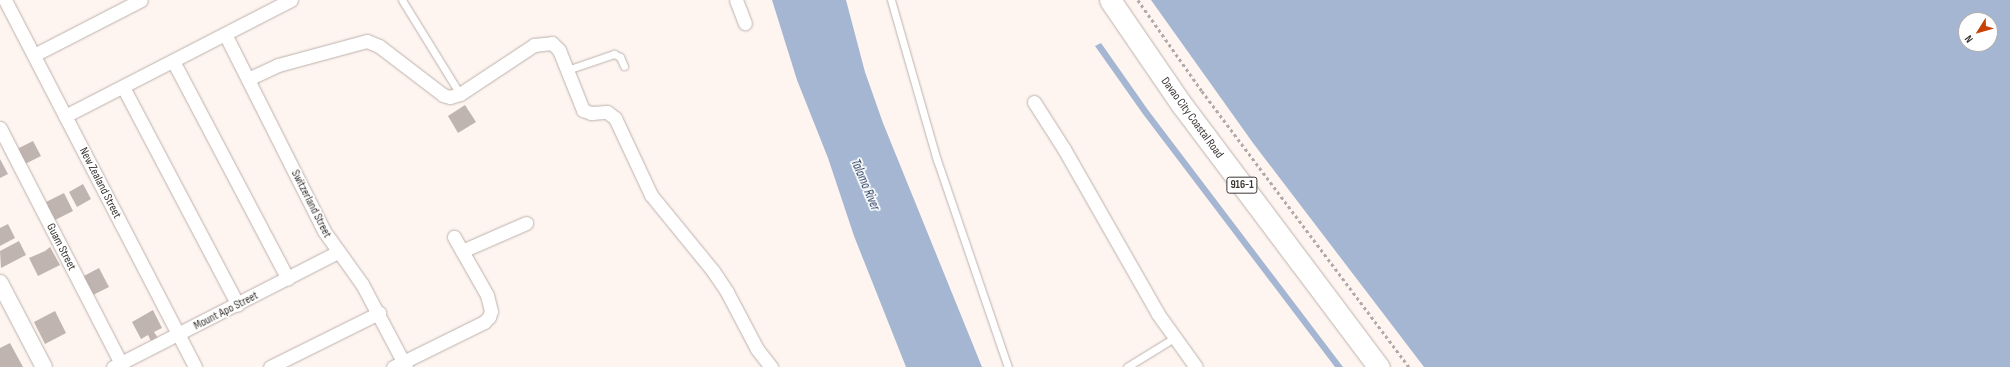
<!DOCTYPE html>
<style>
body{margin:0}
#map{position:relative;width:2010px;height:367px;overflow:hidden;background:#fef5f1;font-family:"Sofia Sans Condensed",sans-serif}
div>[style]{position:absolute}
.water>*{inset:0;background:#a5b6d2}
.building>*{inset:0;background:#bfb4af}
.path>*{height:2.5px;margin-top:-1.25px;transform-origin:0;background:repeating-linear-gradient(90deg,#b2aaa7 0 3px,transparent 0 6px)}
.roads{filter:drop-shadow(0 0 1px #bcb1ac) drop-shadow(0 0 1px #bcb1ac)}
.service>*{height:7px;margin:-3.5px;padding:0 3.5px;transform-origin:3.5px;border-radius:3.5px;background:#fff}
.minor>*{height:13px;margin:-6.5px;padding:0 6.5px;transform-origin:6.5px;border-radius:6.5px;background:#fff}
.tertiary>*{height:16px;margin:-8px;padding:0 8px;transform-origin:8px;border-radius:8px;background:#fff}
.primary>*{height:21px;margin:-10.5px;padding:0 10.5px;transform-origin:10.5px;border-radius:10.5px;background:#fff}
span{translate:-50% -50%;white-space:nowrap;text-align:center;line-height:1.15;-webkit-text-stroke:3.5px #fff;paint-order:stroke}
.shield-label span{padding:1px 3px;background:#fff;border:1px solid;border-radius:3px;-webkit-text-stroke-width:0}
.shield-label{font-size:11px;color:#3b3634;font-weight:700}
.street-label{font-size:12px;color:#3b3634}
.water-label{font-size:13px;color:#172e54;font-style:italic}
.north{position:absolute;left:1958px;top:12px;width:40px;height:40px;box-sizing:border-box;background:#fff;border:1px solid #b1afae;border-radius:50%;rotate:233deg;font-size:11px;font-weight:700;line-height:16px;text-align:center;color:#3b3634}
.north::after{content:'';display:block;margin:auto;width:14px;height:18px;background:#c74005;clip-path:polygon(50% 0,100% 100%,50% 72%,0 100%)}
</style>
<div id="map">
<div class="water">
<div style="clip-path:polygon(772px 0,846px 0,865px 72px,883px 123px,982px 367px,906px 367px,854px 236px,828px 158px,797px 80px)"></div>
<div style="clip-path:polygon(evenodd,1151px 0,2010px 0,2010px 367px,1424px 367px,1253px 143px,1151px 0,1966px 20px,1990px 20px,1990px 44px,1966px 44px,1966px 20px)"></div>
<div style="clip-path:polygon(1101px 43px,1148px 110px,1343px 367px,1335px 367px,1143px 114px,1095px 46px)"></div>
</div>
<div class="building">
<div style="clip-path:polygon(465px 105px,476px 122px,458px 133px,448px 116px)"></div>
<div style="clip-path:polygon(33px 141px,41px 156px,23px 165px,15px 150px)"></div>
<div style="clip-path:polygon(0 159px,8px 174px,0 178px)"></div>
<div style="clip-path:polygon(83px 184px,91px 199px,77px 207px,69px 192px)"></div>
<div style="clip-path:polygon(64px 193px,73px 211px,55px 220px,53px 216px,49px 218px,43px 208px,48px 205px,46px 202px)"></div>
<div style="clip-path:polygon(8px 224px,15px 238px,0 246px,0 228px)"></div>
<div style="clip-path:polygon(19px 241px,26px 255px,1px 268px,0 251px)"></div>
<div style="clip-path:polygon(50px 247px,60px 265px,38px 276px,29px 258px,45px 251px)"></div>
<div style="clip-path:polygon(99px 268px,109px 287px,89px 297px,80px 278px)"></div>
<div style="clip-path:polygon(153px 310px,162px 328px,154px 332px,158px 338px,151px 341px,148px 335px,141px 339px,132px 322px)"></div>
<div style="clip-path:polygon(55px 311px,66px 333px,45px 344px,34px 322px)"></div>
<div style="clip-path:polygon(10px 343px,23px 367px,0 367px,0 348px)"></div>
</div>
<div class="path">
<div style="left:1138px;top:0;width:111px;rotate:54.9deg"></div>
<div style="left:1202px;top:91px;width:345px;rotate:53.1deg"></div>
</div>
<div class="roads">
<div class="service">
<div style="left:402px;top:0;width:110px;rotate:58.3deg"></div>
<div style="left:891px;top:0;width:166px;rotate:74deg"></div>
<div style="left:937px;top:160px;width:219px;rotate:71.1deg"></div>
<div style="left:567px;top:70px;width:50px;rotate:-18.8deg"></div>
<div style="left:614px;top:54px;width:7px;rotate:27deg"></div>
<div style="left:620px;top:57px;width:10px;rotate:66deg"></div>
<div style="left:1127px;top:367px;width:55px;rotate:-31.7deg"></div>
</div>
<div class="minor">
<div style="left:5px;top:0;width:413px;rotate:62.6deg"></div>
<div style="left:736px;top:0;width:25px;rotate:69deg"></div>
<div style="left:225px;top:34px;width:220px;rotate:63.3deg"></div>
<div style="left:324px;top:231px;width:65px;rotate:54.4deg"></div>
<div style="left:362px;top:284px;width:94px;rotate:62.1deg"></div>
<div style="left:34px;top:55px;width:120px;rotate:-27.2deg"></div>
<div style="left:173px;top:61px;width:246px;rotate:62.2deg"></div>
<div style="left:248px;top:79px;width:33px;rotate:-25deg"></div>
<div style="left:278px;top:65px;width:92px;rotate:-15.1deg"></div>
<div style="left:367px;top:41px;width:13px;rotate:23deg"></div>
<div style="left:379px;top:46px;width:81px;rotate:37.4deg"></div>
<div style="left:443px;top:95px;width:7px;rotate:16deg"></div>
<div style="left:450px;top:97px;width:10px;rotate:-17deg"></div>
<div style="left:460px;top:94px;width:89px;rotate:-33.5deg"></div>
<div style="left:534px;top:45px;width:18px;rotate:-6deg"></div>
<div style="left:552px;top:43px;width:10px;rotate:45deg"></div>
<div style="left:559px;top:50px;width:65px;rotate:68.2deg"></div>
<div style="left:583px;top:110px;width:9px;rotate:21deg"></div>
<div style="left:591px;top:113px;width:16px;rotate:-4deg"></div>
<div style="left:607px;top:112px;width:10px;rotate:37deg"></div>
<div style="left:615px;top:118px;width:85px;rotate:64.9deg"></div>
<div style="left:651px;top:195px;width:98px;rotate:50.8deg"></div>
<div style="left:713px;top:271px;width:25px;rotate:56deg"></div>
<div style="left:727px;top:292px;width:64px;rotate:62.2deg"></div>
<div style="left:757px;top:349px;width:23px;rotate:52deg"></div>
<div style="left:123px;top:87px;width:246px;rotate:62.2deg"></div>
<div style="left:1034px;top:102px;width:56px;rotate:57.4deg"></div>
<div style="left:1064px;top:149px;width:190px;rotate:60.3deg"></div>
<div style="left:1158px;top:314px;width:65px;rotate:54.4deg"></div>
<div style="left:65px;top:116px;width:254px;rotate:-27.2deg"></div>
<div style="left:0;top:128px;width:269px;rotate:62.8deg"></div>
<div style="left:462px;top:251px;width:70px;rotate:-23.6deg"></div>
<div style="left:113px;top:367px;width:253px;rotate:-27.1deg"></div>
<div style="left:270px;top:367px;width:122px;rotate:-26.4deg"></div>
<div style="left:393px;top:367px;width:102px;rotate:-26.3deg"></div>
<div style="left:484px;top:322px;width:7px;rotate:-45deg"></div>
<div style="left:489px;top:317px;width:6px;rotate:-72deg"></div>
<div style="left:491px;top:311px;width:16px;rotate:-104deg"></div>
<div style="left:487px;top:295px;width:67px;rotate:-119.6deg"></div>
</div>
<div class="tertiary">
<div style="left:0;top:283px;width:95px;rotate:62.4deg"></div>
</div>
<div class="primary">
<div style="left:1110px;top:0;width:127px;rotate:55.6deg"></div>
<div style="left:1182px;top:105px;width:328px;rotate:53.1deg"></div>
</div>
</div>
<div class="shield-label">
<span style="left:1242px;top:185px">916-1</span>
</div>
<div class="street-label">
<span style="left:1192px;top:118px;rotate:54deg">Davao City Coastal Road</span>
<span style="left:100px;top:183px;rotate:63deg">New Zealand Street</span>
<span style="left:311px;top:204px;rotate:63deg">Switzerland Street</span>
<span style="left:61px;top:247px;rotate:63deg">Guam Street</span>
<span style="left:226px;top:311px;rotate:-27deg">Mount Apo Street</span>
</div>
<div class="water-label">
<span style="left:865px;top:185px;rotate:67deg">Talomo River</span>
</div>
<div class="north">N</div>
</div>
